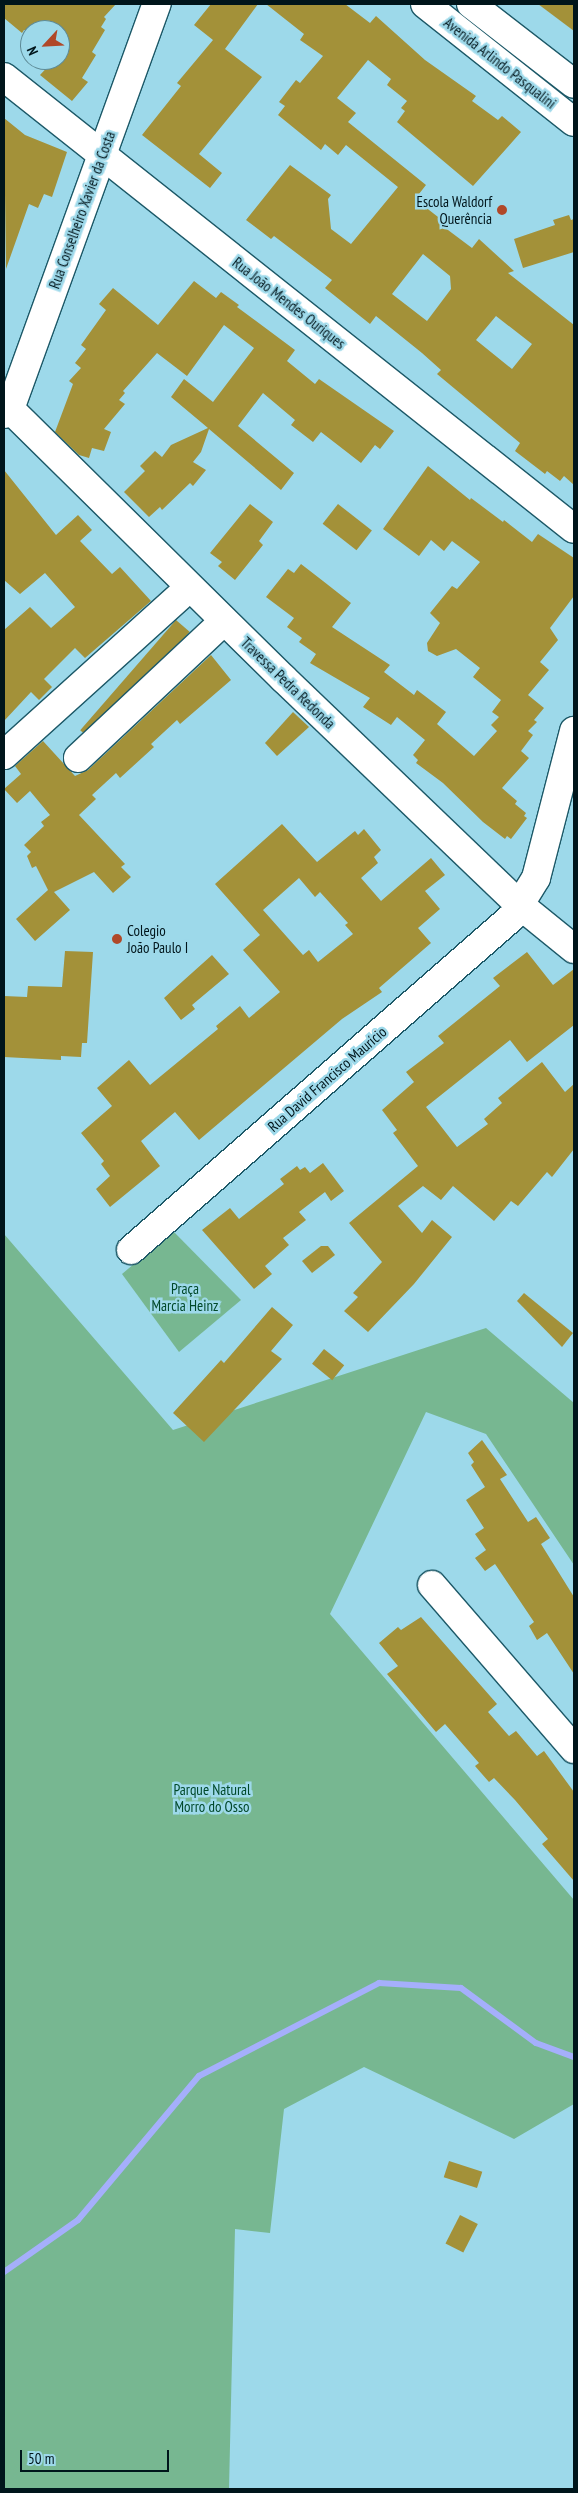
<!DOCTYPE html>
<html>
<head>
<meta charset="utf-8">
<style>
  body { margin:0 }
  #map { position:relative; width:578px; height:2493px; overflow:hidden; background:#9dd9ea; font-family:"PT Sans Narrow",sans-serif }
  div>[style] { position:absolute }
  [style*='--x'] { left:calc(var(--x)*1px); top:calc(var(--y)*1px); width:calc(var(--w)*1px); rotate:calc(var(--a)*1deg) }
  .green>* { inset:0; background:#77b791 }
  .stream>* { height:6px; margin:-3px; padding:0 3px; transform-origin:3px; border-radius:3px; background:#a5affb }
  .building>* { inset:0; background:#a39139; transform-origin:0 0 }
  .roads { filter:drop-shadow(1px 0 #1d5968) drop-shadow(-1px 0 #1d5968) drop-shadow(0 1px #1d5968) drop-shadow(0 -1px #1d5968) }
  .minor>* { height:28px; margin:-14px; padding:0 14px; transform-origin:14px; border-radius:14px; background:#fff }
  .dots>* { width:14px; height:14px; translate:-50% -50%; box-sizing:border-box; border:2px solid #9dd9ea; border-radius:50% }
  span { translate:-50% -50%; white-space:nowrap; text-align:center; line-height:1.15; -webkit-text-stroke:5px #9dd9ea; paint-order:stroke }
  .street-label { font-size:15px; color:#00151b }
  .poi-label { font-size:15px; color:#00151b }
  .right { translate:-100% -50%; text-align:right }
  .left { translate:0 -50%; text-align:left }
  .park-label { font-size:15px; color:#004829 }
  .frame { position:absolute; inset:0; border:5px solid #00151b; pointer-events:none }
  .north { position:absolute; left:20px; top:20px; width:50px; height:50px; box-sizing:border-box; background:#9dd9ea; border:1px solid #5e8b97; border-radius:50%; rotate:245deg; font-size:14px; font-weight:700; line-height:20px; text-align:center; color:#00151b }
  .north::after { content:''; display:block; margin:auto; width:18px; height:22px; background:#b04828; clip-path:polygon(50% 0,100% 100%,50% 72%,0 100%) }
  .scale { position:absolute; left:20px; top:2450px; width:149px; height:22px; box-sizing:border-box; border:2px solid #00151b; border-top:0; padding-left:6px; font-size:15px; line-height:18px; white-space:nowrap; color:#00151b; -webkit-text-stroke:4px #9dd9ea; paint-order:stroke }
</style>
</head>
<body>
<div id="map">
  <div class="green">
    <div style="clip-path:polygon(173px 1231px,241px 1300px,179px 1352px,122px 1274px)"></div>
    <div style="clip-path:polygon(4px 1234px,173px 1430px,486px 1328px,574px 1403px,574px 1565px,486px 1434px,426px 1412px,330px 1614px,574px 1900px,574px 2104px,514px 2139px,364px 2067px,284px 2109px,270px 2233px,235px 2229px,229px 2489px,4px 2489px)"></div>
  </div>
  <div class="stream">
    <div style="--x:4;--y:2272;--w:90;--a:-35.1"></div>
    <div style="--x:78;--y:2220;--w:188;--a:-50"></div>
    <div style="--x:199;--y:2076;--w:203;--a:-27.3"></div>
    <div style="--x:379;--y:1983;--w:82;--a:3.5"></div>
    <div style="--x:461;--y:1988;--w:93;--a:36.3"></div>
    <div style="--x:536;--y:2043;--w:40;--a:20.2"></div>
  </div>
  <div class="building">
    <div style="clip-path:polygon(4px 4px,116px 4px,104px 17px,106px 19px,101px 27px,105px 30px,92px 52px,96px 55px,82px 78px,88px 82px,72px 101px,40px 75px,54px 60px,60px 60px,60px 30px,24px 30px,22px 33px,4px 18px)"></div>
    <div style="clip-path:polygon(211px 4px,258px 4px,225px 49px,262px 77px,199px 154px,222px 173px,210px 188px,142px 135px,181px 86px,177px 83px,213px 40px,194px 25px)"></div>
    <div style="clip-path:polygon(evenodd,266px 4px,345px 4px,370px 23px,376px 16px,425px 60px,476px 96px,472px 101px,498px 120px,502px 116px,521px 132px,473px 186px,397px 122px,405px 111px,401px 108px,407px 101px,387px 85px,391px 79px,368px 60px,337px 98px,356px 113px,348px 122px,426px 185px,415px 199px,447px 224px,444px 227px,472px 248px,479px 239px,514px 271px,508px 273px,574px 325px,574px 485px,564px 476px,560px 481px,547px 471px,545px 474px,515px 451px,520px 443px,437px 374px,441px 370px,422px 353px,376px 316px,370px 324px,325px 288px,332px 280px,274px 236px,271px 239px,246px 220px,290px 165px,331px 195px,328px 199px,331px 229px,351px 244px,398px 187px,346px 145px,338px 155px,325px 144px,321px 150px,278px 115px,285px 106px,279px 102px,296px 80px,300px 83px,323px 56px,300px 40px,304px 34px,266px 4px,423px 254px,450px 276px,451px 289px,427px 321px,392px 294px,423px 254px,266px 4px,496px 316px,532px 344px,512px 369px,476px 340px,496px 316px)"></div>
    <div style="clip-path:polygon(538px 4px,574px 4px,574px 31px)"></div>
    <div style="clip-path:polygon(4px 118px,25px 135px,67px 152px,52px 197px,44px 194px,38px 208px,29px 204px,6px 269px)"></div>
    <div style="clip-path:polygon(569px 215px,571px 220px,574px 219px,574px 252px,523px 268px,514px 239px,555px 225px,553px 220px)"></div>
    <div style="clip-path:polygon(194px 281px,216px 298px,221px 292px,239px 305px,237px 307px,295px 350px,287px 361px,315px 384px,319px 379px,394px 431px,380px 449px,375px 445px,361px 463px,321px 432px,313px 442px,291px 425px,295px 420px,263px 393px,238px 426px,294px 473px,281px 490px,209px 429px,201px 452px,193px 462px,206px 470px,193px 486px,190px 483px,162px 510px,160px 507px,149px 517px,124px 492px,145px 471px,140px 466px,155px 451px,162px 457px,171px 445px,208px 428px,171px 397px,184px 379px,213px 402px,254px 348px,224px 325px,187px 376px,157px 353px,123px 391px,125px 393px,119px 400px,125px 404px,104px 429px,111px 432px,104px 451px,92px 448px,89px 458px,79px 455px,55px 432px,73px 384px,69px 381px,81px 368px,75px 363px,86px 349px,81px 345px,106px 310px,99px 304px,113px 288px,158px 325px)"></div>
    <div style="clip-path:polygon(428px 466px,470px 500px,471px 498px,503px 522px,504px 520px,532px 542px,538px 534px,574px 558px,574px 596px,550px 628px,558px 640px,540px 662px,549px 670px,528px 695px,544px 708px,534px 720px,537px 722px,528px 731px,533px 735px,521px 751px,529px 758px,502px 788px,517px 801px,515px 804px,526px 813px,524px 816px,527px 818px,511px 839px,507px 836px,505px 839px,483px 822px,443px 783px,416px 763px,418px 760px,413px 755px,425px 740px,397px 717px,391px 725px,363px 707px,370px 698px,310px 663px,316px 654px,299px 642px,302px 638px,287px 627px,294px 618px,266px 597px,288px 569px,294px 573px,301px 564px,323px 581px,351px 603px,332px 627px,390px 665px,384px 672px,414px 695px,417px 690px,446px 712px,437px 724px,474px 756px,497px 731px,491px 725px,499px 717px,492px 712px,501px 700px,473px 677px,480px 668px,456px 649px,437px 656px,428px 651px,427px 643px,440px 623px,430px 613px,452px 586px,457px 589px,480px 562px,452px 541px,444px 551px,431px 540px,419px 556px,383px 529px)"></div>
    <div style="clip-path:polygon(4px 470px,56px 535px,78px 515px,92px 530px,80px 541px,112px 574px,120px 567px,151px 601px,85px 658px,75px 648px,44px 679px,52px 687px,39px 700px,31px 692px,4px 721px,4px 630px,30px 607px,51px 628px,75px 607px,45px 573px,20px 594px,4px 580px)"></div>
    <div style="clip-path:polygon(250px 504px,273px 522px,259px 541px,263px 545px,235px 580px,218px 566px,222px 562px,210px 553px)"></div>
    <div style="left:338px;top:504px;width:43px;height:25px;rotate:38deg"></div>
    <div style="left:176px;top:620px;width:18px;height:146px;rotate:41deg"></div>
    <div style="clip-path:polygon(211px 655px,231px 680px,180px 724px,177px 720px,151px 744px,154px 747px,120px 778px,116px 773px,92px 795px,96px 799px,79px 815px,125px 864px,121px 867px,131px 877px,113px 893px,94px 872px,54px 892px,70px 910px,35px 941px,16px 919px,48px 890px,36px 866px,32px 868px,27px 856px,31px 852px,24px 845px,44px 826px,41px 822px,50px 815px,30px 791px,17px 803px,4px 789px,21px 774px,15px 766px,43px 741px,75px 776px,88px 770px)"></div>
    <div style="clip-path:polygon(293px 712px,309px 727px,277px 756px,265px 743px)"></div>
    <div style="clip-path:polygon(evenodd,282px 824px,317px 862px,355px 831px,358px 835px,364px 829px,381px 850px,374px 857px,378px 863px,361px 878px,381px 901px,431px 858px,445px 875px,425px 891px,440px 909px,418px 928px,431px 943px,379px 988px,382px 992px,342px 1019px,199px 1140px,175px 1112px,141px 1141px,160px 1166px,110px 1207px,96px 1189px,110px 1176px,101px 1164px,104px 1161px,81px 1133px,112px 1106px,97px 1088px,129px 1060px,150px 1085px,218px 1029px,216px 1026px,240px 1006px,249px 1018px,280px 992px,243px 950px,260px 935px,215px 884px,282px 824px,299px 878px,315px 897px,320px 892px,348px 923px,345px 925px,353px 934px,318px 962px,309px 950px,303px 955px,263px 910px,299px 878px)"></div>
    <div style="clip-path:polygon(65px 951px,93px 952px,87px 1043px,82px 1043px,81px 1057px,61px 1056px,61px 1060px,4px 1057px,4px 996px,27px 997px,28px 986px,62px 987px)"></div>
    <div style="clip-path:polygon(527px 952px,553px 985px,574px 969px,574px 1025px,527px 1062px,510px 1040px,426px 1107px,457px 1147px,488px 1124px,484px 1119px,502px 1103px,498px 1098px,542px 1062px,565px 1092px,574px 1084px,574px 1149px,552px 1177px,547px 1172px,518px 1206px,511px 1201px,494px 1221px,453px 1186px,441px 1200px,423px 1186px,398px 1206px,422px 1233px,432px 1220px,452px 1237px,414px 1284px,368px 1332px,344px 1311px,358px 1297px,353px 1293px,382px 1262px,349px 1223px,418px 1166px,393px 1133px,397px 1130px,382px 1110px,414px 1082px,406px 1072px,444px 1043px,438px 1036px,500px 986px,493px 978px)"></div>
    <div style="clip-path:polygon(212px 955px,229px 974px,192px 1005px,195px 1009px,181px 1020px,164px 998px)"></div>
    <div style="clip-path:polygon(323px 1163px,344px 1191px,331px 1201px,325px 1192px,299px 1212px,306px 1220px,283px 1238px,289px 1245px,265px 1266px,272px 1274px,254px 1289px,202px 1230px,230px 1208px,239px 1219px,284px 1184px,280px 1179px,297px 1166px,300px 1170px,305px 1167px,310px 1173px)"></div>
    <div style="clip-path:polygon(321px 1246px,328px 1246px,335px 1255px,312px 1273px,302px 1261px)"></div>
    <div style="clip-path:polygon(524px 1293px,573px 1333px,562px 1347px,517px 1301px)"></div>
    <div style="clip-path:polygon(272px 1307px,293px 1325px,271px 1351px,282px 1359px,204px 1442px,173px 1413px,221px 1360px,224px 1363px)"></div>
    <div style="left:324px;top:1349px;width:26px;height:19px;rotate:39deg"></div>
    <div style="clip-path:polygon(482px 1440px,507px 1475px,500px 1479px,528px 1522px,536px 1517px,550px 1538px,541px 1544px,574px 1597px,574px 1674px,547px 1633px,537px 1640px,529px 1626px,534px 1622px,495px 1564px,485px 1571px,475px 1558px,486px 1550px,475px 1534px,484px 1528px,466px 1500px,485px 1487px,471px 1465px,474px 1462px,468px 1453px)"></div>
    <div style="clip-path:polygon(421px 1617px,497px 1704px,488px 1712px,509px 1736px,516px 1731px,537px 1756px,544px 1751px,574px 1792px,574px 1881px,542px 1844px,548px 1839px,515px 1800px,494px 1778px,489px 1782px,475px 1766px,479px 1763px,445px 1724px,436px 1732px,387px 1674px,398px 1666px,379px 1643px,398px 1627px,401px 1630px)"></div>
    <div style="left:449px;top:2161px;width:35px;height:17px;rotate:18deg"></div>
    <div style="left:460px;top:2215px;width:20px;height:32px;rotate:27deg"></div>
  </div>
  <div class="roads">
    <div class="minor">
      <div style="--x:425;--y:4;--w:190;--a:38.4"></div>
      <div style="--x:471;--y:4;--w:130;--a:37.8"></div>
      <div style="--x:4;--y:77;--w:727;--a:38.41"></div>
      <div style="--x:10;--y:409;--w:385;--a:44.6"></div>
      <div style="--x:284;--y:679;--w:328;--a:43.8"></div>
      <div style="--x:521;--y:906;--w:68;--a:39.1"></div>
      <div style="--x:4;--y:414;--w:8;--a:-40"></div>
      <div style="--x:10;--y:409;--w:431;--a:-70.1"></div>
      <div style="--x:4;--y:755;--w:249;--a:-42.1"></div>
      <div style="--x:78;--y:758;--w:200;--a:-43.2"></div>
      <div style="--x:131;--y:1250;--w:506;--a:-41.15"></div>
      <div style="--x:512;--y:917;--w:46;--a:-58.4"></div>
      <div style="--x:536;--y:878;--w:152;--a:-75.5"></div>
      <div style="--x:432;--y:1585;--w:217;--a:49.1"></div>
    </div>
  </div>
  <div class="dots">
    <div style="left:502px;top:210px;background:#b04828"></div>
    <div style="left:117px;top:939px;background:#b04828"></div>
  </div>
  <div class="street-label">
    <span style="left:500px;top:63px;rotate:38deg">Avenida Arlindo Pasqualini</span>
    <span style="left:82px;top:210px;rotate:-70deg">Rua Conselheiro Xavier da Costa</span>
    <span style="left:289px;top:303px;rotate:38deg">Rua João Mendes Ouriques</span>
    <span style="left:288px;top:683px;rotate:44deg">Travessa Pedra Redonda</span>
    <span style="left:327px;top:1079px;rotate:-41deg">Rua David Francisco Maurício</span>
  </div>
  <div class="poi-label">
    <span class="right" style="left:492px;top:210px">Escola Waldorf<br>Querência</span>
    <span class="left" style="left:127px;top:939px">Colegio<br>João Paulo I</span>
  </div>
  <div class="park-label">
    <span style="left:185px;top:1297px">Praça<br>Marcia Heinz</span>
    <span style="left:212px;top:1798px">Parque Natural<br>Morro do Osso</span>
  </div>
  <div class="frame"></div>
  <div class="north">N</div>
  <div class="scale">50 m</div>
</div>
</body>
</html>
